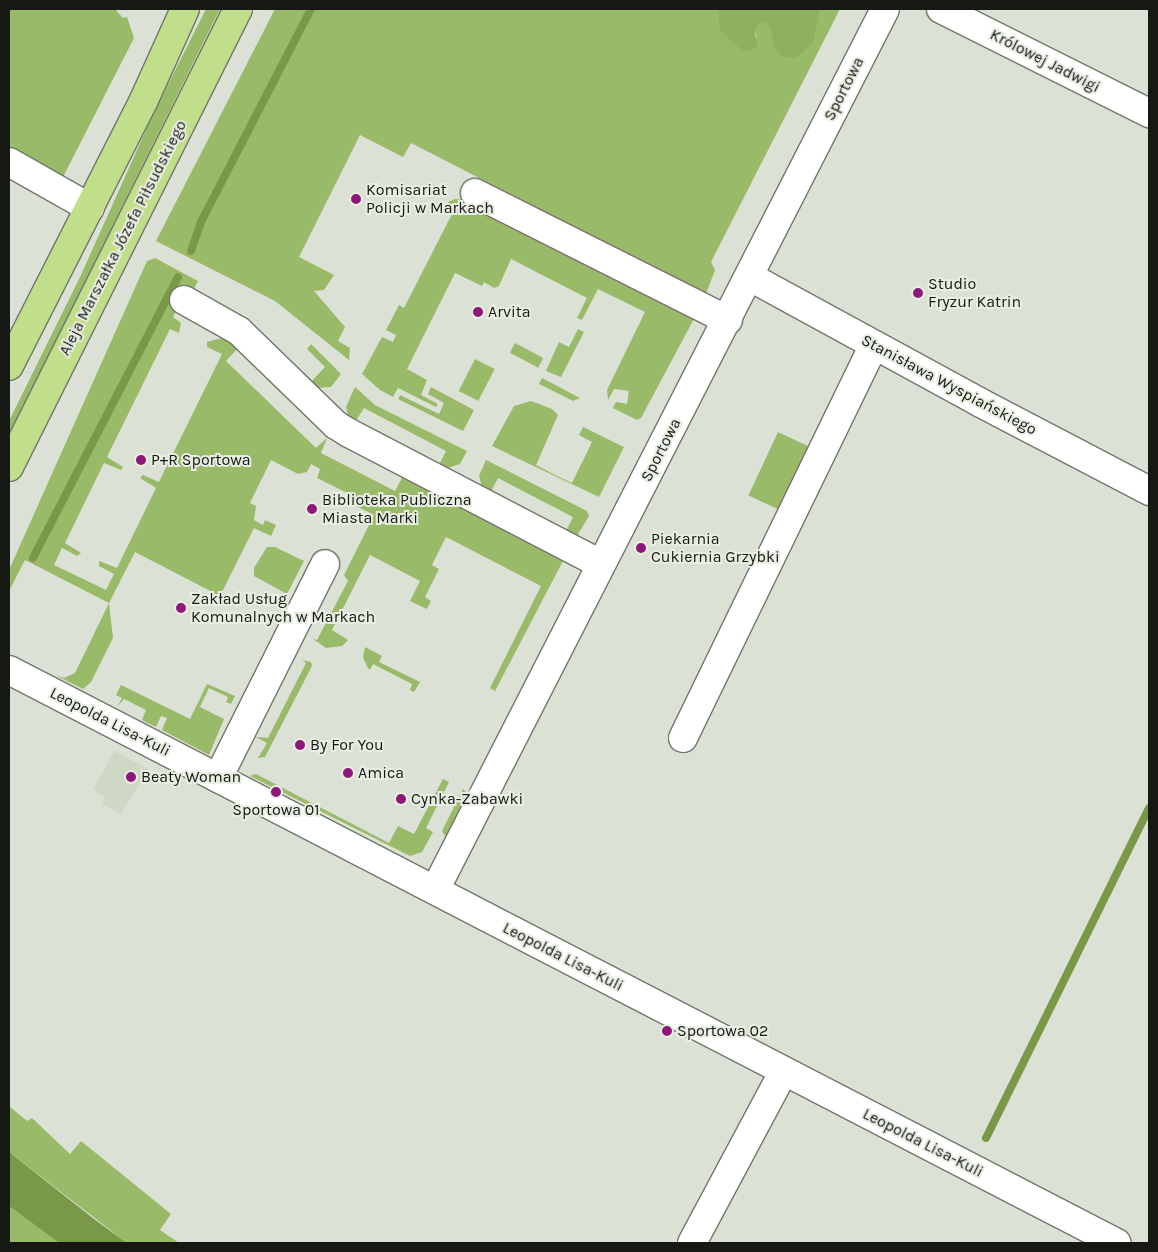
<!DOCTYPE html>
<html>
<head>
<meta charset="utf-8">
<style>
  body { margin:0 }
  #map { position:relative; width:1158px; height:1252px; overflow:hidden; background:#dce1d6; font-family:Karla,sans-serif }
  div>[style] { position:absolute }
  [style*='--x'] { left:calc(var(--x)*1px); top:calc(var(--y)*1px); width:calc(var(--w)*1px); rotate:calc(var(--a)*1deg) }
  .built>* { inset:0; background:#cfd7c5 }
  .green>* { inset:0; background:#99ba69; transform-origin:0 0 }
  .forest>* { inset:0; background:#8fb05e }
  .water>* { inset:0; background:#7a9948 }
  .stream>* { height:8px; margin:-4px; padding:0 4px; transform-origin:4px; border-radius:4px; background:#7a9948 }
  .roads { filter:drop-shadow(1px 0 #71766b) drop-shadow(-1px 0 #71766b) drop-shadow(0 1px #71766b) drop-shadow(0 -1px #71766b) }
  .minor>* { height:28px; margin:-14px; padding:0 14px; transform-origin:14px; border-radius:14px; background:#fff }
  .major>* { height:28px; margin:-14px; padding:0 14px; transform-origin:14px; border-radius:14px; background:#c1de8b }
  .dots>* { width:14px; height:14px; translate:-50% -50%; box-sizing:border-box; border:2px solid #e9eee3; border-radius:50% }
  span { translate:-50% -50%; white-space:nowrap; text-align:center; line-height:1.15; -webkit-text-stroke:4px #e9eee3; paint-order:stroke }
  .street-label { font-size:16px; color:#161814 }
  .poi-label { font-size:16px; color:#161814 }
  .left { translate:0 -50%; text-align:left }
  .frame { position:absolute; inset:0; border:10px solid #161814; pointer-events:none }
</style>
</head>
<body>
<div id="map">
  <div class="built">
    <div style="clip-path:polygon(114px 751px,148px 769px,121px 814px,102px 804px,105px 797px,93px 790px)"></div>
  </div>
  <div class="green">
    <div style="clip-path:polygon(9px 9px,115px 9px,123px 18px,127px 17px,134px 38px,62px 179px,9px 148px)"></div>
    <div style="clip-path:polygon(206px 9px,220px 9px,9px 435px,9px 421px,81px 275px,154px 112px)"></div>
    <div style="clip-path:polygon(evenodd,275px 9px,840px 9px,711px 262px,715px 270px,706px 294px,411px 143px,403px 157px,360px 135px,299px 257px,334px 275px,324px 290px,314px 291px,345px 327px,338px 341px,350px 348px,349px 360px,275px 301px,156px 241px,275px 9px,755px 31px,757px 37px,740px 49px,730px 36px,755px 31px)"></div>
    <div style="clip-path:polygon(455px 199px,466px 200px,695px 317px,641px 418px,637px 420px,613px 408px,616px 402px,627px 404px,629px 391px,614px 389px,608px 400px,607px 390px,645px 312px,598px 289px,582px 320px,577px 318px,587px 298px,511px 259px,499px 286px,494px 288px,484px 282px,482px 286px,455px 273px,407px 369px,427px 380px,421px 395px,438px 404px,436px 407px,398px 388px,393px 397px,380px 390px,362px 374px,382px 337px,393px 342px,396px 335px,386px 330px,399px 305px,404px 308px,452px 214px,448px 202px)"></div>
    <div style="clip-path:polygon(155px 258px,198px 281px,193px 291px,187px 289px,173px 317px,181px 323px,179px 333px,170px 329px,107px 457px,123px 467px,121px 470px,104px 463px,65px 543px,81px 553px,77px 556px,62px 548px,54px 565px,106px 590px,114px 574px,99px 566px,99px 561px,117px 568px,156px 488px,140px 478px,143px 475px,159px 482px,222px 354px,207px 347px,207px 342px,225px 337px,238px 348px,226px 361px,316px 448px,327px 438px,321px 453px,395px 491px,403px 476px,564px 559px,495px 691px,490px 688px,541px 586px,446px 537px,432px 565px,439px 569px,425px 597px,431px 601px,427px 609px,410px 601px,420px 581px,370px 555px,332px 630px,348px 640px,342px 646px,326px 648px,313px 639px,317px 640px,348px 581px,344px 575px,374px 515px,348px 502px,347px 493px,317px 478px,320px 469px,311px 464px,307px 472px,298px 474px,271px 460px,250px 503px,256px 506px,254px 520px,263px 525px,265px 520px,276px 525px,271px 536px,254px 528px,220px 596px,135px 552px,109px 603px,113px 638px,91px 682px,83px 689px,55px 675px,64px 678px,75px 673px,109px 603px,25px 560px,9px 591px,9px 570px,147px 261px)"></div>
    <div style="clip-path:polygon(578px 329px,584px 332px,561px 377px,546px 371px,559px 342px,569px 347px)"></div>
    <div style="left:515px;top:343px;width:32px;height:11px;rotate:28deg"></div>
    <div style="clip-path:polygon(311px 344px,341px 374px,331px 387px,316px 388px,310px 383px,325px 367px,307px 349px)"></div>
    <div style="left:475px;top:359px;width:22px;height:36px;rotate:27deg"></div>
    <div style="clip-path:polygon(542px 378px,580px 398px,573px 401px,539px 384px)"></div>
    <div style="clip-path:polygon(355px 387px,375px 405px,467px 451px,460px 464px,442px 470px,439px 465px,446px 451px,364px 408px,355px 422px,349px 419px,346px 407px)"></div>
    <div style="clip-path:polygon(431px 387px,474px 410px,463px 431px,398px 399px,400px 395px,439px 414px,444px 403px,428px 394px)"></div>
    <div style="clip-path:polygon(531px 401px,552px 409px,558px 415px,536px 465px,555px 475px,572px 483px,592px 442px,579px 435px,583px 427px,624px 447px,599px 497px,492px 446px,514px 406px)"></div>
    <div style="left:778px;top:432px;width:40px;height:70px;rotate:25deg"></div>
    <div style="clip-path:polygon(486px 460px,587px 511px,589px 516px,575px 539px,565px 533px,573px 517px,498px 478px,491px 492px,483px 490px,479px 476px)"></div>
    <div style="clip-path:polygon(267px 547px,275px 547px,304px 561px,287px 594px,254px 576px,254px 568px)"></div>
    <div style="clip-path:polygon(365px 647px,382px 656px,379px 662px,420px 682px,414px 692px,410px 690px,412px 684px,373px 664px,370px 670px,368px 668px,363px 658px)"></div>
    <div style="clip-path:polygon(302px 660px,311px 662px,312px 666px,265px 757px,258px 758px,267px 743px,256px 737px,268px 738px,306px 663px)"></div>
    <div style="clip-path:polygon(207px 684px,235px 696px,231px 704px,226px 702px,228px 697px,209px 688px,200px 707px,224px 719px,209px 755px,162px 730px,167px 718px,161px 716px,156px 727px,142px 720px,146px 710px,124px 699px,117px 707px,122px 698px,116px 695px,121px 685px,190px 719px)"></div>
    <div style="clip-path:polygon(256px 774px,389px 843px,398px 826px,414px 834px,443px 779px,449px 782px,426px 828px,433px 832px,422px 852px,410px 856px,250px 776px)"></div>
    <div style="clip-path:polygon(463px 789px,470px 797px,448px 841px,442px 831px)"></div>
    <div style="clip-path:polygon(9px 1106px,27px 1121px,32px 1118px,70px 1154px,81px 1141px,171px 1214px,160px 1230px,179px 1243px,127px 1243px,9px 1152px)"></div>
    <div style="clip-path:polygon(9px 1206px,59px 1243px,9px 1243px)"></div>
  </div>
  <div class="forest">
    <div style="clip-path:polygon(718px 9px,820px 9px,813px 43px,796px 58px,782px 57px,774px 47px,770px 27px,765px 23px,758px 23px,755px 31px,757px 46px,751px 51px,740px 49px,720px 30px)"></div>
  </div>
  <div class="water">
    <div style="clip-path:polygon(9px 1152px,94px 1219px,127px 1243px,59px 1243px,9px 1206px)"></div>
  </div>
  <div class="stream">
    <div style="--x:191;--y:251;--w:31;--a:-71"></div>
    <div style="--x:201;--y:222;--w:240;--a:-62.7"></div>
    <div style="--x:33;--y:558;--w:316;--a:-62.7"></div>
    <div style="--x:986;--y:1138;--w:368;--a:-63.7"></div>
  </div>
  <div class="roads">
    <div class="minor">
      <div style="--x:941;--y:9;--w:233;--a:26.6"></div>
      <div style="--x:9;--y:162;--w:93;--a:29.6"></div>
      <div style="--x:475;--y:193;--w:283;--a:26.7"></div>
      <div style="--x:750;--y:277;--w:261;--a:28.6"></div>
      <div style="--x:979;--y:402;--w:192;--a:27.6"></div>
      <div style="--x:184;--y:300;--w:63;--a:29.4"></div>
      <div style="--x:239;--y:331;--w:135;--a:44.1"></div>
      <div style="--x:336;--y:425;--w:15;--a:32"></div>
      <div style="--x:349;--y:433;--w:284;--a:27.5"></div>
      <div style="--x:9;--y:670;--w:1247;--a:27.35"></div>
      <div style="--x:683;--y:738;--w:437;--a:-64.1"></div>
      <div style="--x:218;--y:778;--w:239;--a:-63.4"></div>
      <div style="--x:435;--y:890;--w:989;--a:-62.94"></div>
      <div style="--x:692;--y:1243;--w:195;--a:-61.9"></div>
    </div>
    <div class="major">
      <div style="--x:9;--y:366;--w:296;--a:-63.1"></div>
      <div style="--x:143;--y:102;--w:102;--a:-65.7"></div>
      <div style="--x:9;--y:467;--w:512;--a:-63.43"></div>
    </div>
  </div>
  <div class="dots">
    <div style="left:356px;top:199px;background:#8e1879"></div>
    <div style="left:918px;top:293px;background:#8e1879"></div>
    <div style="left:478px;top:312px;background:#8e1879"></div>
    <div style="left:141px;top:460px;background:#8e1879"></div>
    <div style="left:312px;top:509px;background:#8e1879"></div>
    <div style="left:641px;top:548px;background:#8e1879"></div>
    <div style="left:181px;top:608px;background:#8e1879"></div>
    <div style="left:300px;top:745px;background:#8e1879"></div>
    <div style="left:348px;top:773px;background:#8e1879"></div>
    <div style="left:131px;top:777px;background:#8e1879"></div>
    <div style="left:276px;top:792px;background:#8e1879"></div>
    <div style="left:401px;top:799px;background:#8e1879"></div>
    <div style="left:667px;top:1031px;background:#8e1879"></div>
  </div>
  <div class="street-label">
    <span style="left:1045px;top:61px;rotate:27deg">Królowej Jadwigi</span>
    <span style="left:844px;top:89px;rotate:-63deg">Sportowa</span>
    <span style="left:123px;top:238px;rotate:-63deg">Aleja Marszałka Józefa Piłsudskiego</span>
    <span style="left:949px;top:385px;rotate:28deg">Stanisława Wyspiańskiego</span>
    <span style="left:661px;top:450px;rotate:-63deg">Sportowa</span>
    <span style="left:110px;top:722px;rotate:27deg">Leopolda Lisa-Kuli</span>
    <span style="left:563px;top:957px;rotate:27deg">Leopolda Lisa-Kuli</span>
    <span style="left:923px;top:1143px;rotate:27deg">Leopolda Lisa-Kuli</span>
  </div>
  <div class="poi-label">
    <span class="left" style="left:366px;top:199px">Komisariat<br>Policji w Markach</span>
    <span class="left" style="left:928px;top:293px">Studio<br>Fryzur Katrin</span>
    <span class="left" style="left:488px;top:312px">Arvita</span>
    <span class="left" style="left:151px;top:460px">P+R Sportowa</span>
    <span class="left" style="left:322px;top:509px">Biblioteka Publiczna<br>Miasta Marki</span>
    <span class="left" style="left:651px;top:548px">Piekarnia<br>Cukiernia Grzybki</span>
    <span class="left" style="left:191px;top:608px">Zakład Usług<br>Komunalnych w Markach</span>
    <span class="left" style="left:310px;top:745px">By For You</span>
    <span class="left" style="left:358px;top:773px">Amica</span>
    <span class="left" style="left:141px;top:777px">Beaty Woman</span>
    <span class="left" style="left:411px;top:799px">Cynka-Zabawki</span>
    <span style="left:276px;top:810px">Sportowa 01</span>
    <span class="left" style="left:677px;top:1031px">Sportowa 02</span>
  </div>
  <div class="frame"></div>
</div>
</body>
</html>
